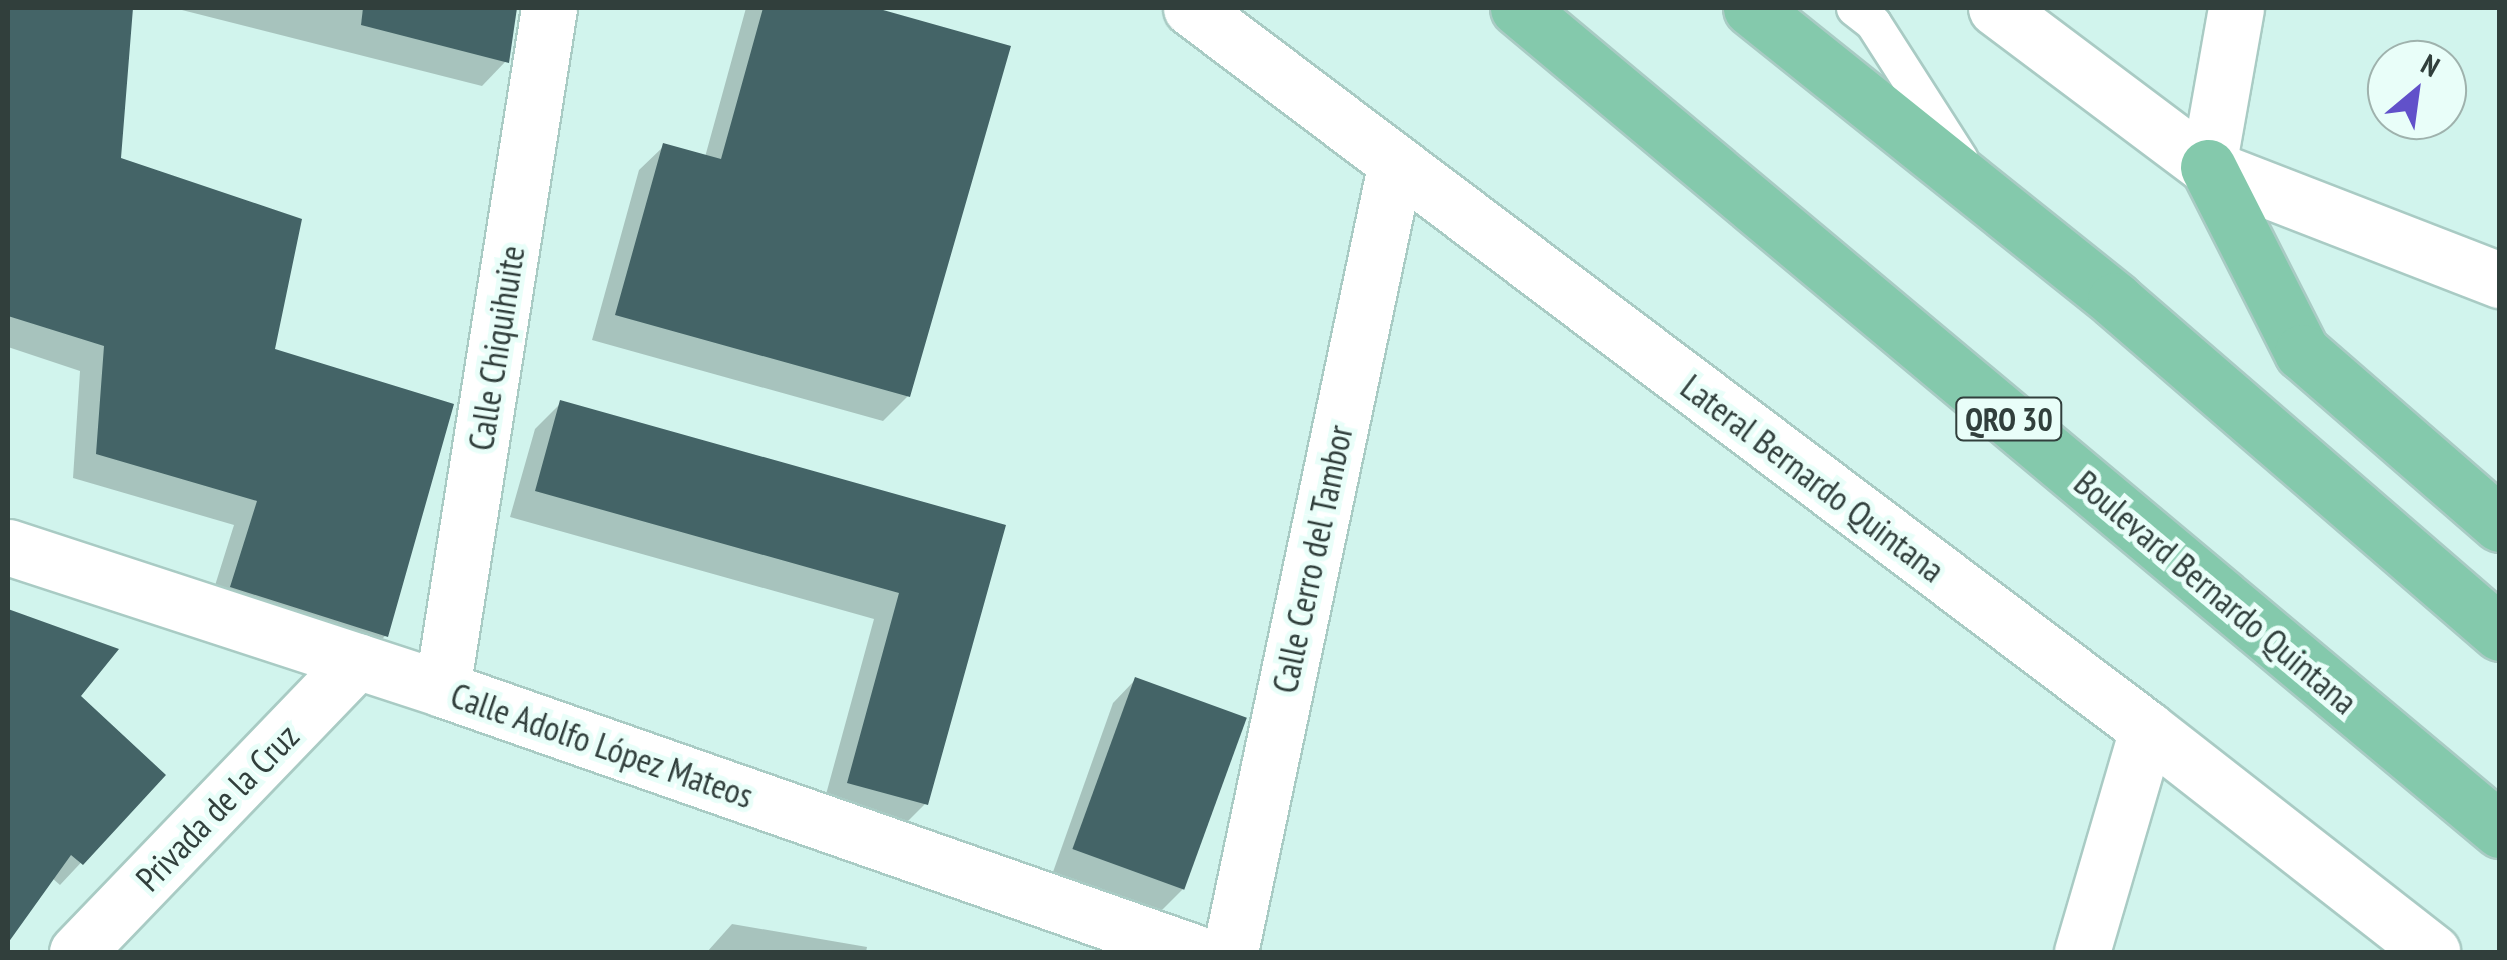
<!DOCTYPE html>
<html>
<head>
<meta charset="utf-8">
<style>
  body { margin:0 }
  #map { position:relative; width:2507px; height:960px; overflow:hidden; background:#d1f4ed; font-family:"PT Sans Narrow",sans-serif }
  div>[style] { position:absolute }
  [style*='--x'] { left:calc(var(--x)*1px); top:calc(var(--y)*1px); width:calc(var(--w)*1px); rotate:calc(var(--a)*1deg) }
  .shadow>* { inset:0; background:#0003 }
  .building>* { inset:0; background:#446467; transform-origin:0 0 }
  .roads { filter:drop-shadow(2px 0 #a9cbc4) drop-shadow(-2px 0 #a9cbc4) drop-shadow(0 2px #a9cbc4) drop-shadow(0 -2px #a9cbc4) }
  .service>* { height:35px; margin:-17.5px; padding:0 17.5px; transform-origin:17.5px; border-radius:17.5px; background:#fff }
  .minor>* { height:55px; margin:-27.5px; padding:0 27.5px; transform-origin:27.5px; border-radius:27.5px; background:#fff }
  .tertiary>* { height:55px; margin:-27.5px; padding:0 27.5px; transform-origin:27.5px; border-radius:27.5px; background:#fff }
  .primary>* { height:55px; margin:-27.5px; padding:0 27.5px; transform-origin:27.5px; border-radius:27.5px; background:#84c9ac }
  span { translate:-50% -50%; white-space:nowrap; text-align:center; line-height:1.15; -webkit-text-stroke:10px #e9fef9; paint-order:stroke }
  .shield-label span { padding:2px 8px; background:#e9fef9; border:2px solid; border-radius:8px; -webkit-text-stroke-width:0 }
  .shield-label { font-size:32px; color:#313f3c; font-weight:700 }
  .street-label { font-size:35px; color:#313f3c }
  .frame { position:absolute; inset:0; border:10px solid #313f3c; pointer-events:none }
  .north { position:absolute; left:2367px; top:40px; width:100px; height:100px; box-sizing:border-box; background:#e9fef9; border:2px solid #9fb2ad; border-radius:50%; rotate:29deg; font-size:28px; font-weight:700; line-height:40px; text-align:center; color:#313f3c }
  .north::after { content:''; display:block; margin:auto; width:35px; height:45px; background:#6151ca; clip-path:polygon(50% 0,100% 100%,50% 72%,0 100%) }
</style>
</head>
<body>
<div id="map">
  <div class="shadow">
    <div style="clip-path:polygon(8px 8px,131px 8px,119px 160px,272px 350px,386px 635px,361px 660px,207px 611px,234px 525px,73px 478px,80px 371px,8px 347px)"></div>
    <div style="clip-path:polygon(174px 8px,515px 8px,506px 61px,482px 86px)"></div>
    <div style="clip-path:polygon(746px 8px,866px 8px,1007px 48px,908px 396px,883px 421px,592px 340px,639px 170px,664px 146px,705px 157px)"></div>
    <div style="clip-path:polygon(561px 403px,1003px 526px,925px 804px,899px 830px,822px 809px,874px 619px,510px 517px,535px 429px)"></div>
    <div style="clip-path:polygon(17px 615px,77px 696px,163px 775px,60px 885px,52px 878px,8px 939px,8px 624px)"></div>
    <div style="clip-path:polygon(1135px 680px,1183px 889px,1160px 912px,1053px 872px,1113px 703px)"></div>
    <div style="clip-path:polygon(732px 924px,867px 947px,866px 952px,707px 952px)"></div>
  </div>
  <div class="building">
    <div style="clip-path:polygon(8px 8px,133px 8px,121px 158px,302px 219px,275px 349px,454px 404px,388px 637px,230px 587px,257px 501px,96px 454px,104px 346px,8px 316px)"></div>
    <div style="clip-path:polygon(363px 8px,517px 8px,509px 63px,361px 25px)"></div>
    <div style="clip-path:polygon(763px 8px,876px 8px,1011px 46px,910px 397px,615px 315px,663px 143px,721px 159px)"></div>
    <div style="clip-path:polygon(560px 400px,1006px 525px,928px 805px,847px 783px,899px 593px,535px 491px)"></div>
    <div style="clip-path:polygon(8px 609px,119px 649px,81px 696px,166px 775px,83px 865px,71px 855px,8px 943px)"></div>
    <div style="left:1135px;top:677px;width:119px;height:183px;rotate:20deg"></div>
  </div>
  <div class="roads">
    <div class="service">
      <div style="--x:1854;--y:8;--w:24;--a:38"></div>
      <div style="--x:1873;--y:23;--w:161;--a:57.4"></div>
    </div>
    <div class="minor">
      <div style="--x:1996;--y:8;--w:265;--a:36.9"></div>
      <div style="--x:2208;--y:167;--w:313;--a:21.2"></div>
      <div style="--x:2208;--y:167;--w:161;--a:-80"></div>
      <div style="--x:8;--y:547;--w:457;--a:18.1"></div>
      <div style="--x:442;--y:689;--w:797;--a:19.28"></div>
      <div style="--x:442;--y:689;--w:689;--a:-81.07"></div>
      <div style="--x:77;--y:952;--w:404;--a:-46.1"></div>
      <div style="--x:1230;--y:952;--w:803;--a:-78.14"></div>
      <div style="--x:2082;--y:952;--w:232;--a:-73.7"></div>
    </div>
    <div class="tertiary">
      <div style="--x:1191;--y:8;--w:1197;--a:37.02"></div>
      <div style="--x:2147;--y:729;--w:362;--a:38"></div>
    </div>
    <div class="primary">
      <div style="--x:1518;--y:8;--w:1281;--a:39.93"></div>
      <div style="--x:1751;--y:8;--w:467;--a:38.7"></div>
      <div style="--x:2115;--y:300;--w:509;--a:40.86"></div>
      <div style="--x:2208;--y:167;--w:208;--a:63.1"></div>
      <div style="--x:2302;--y:352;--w:262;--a:41"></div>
    </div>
  </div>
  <div class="shield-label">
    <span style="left:2009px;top:419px">QRO 30</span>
  </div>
  <div class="street-label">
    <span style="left:496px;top:348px;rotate:-81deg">Calle Chiquihuite</span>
    <span style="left:1813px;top:478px;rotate:37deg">Lateral Bernardo Quintana</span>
    <span style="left:1312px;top:559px;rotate:-78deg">Calle Cerro del Tambor</span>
    <span style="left:2216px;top:592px;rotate:40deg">Boulevard Bernardo Quintana</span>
    <span style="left:602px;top:745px;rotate:19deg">Calle Adolfo López Mateos</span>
    <span style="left:217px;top:807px;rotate:-46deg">Privada de la Cruz</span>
  </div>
  <div class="frame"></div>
  <div class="north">N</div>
</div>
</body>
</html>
